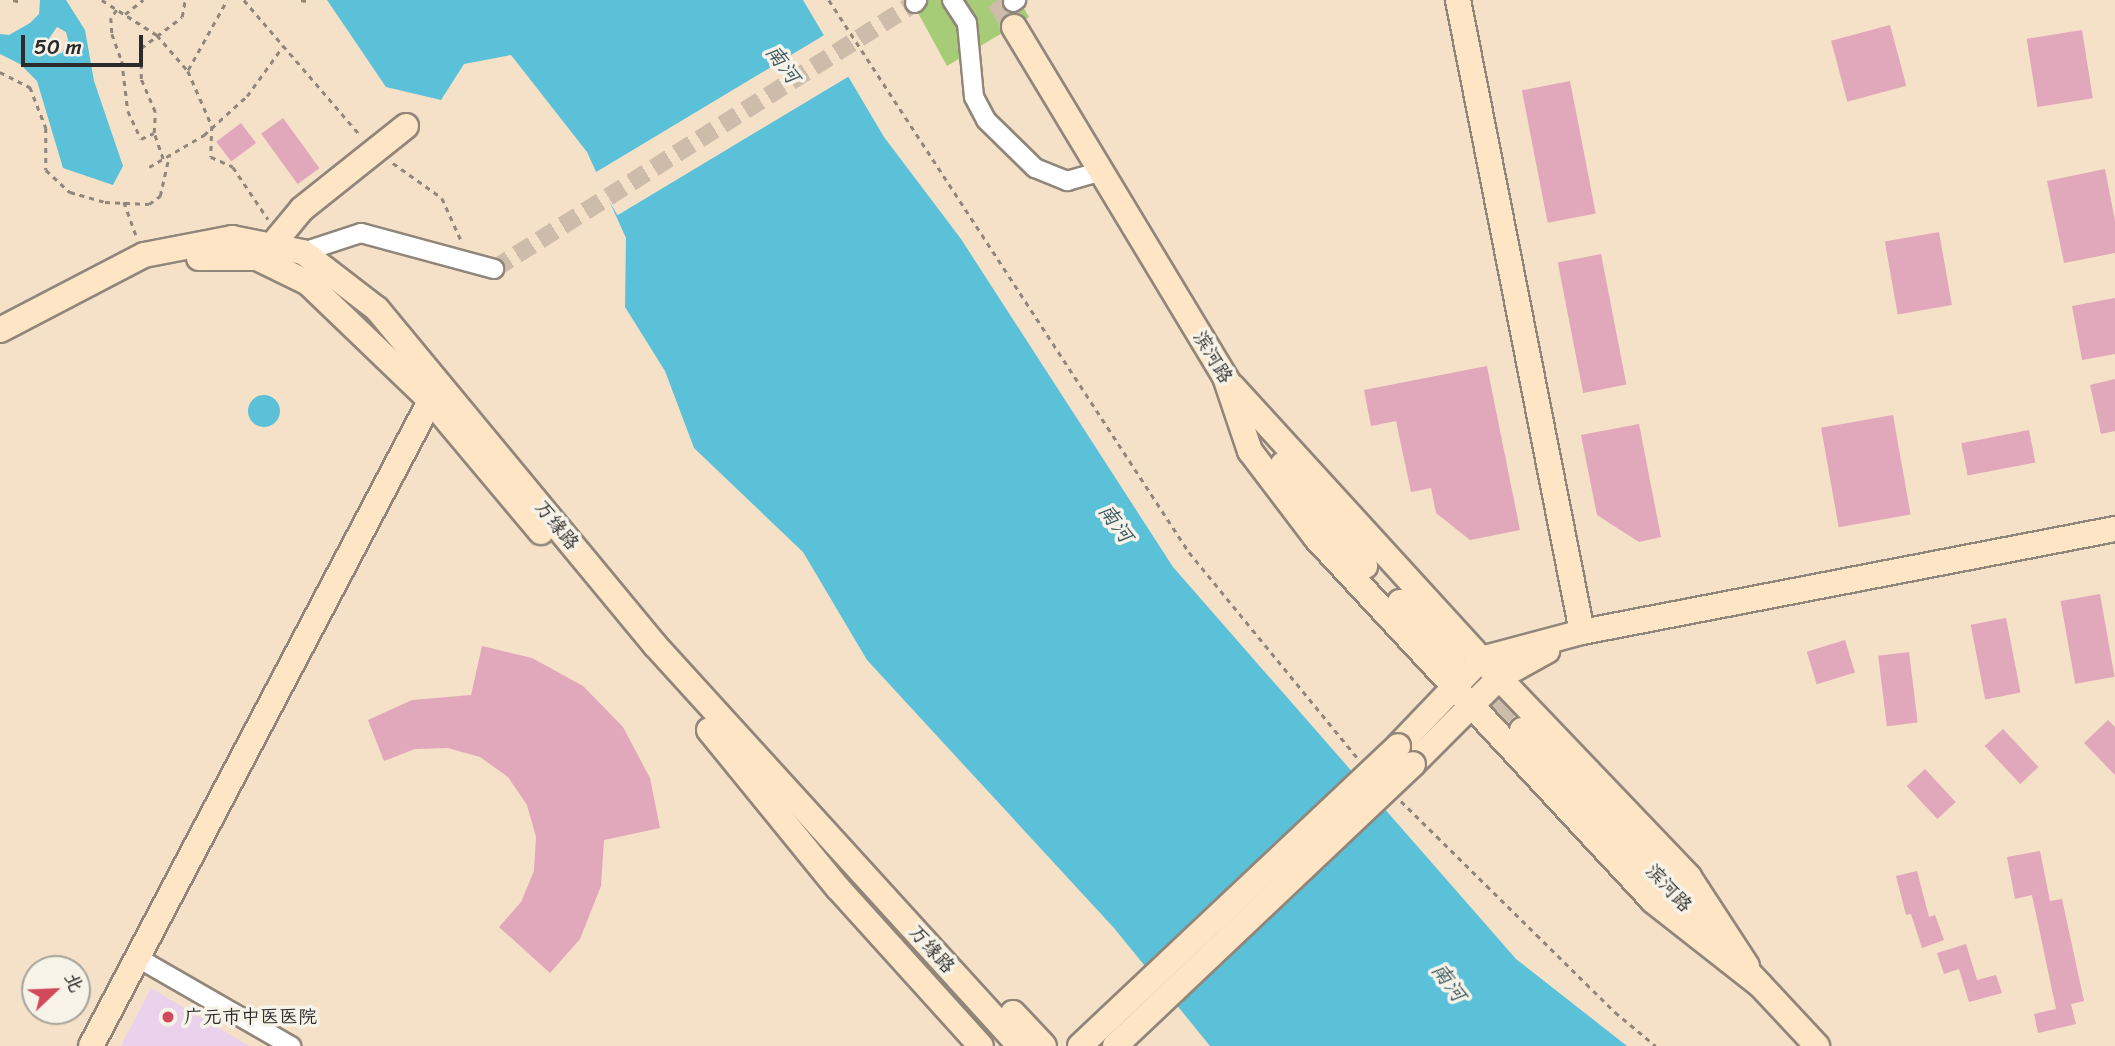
<!DOCTYPE html>
<html>
<head>
<meta charset="utf-8">
<style>
  body { margin:0 }
  #map { position:relative; width:2115px; height:1046px; overflow:hidden; background:#f5e0c8; font-family:Sriracha,"LXGW WenKai TC",sans-serif }
  div>[style] { position:absolute }
  [style*='--x'] { left:calc(var(--x)*1px); top:calc(var(--y)*1px); width:calc(var(--w)*1px); rotate:calc(var(--a)*1deg) }
  .built>* { inset:0; background:#ead1ec }
  .green>* { inset:0; background:#a6cc77 }
  .water>* { inset:0; background:#5bc1d9 }
  .round { border-radius:50% }
  .pier>* { inset:0; background:#f5e0c8; transform-origin:0 0 }
  .building>* { inset:0; background:#e1a7bb; transform-origin:0 0 }
  .street-tunnel>* { height:18px; margin-top:-9px; transform-origin:0; background:repeating-linear-gradient(90deg,#cdbca9 0 18px,transparent 0 27px) }
  .secondary-tunnel>* { height:24px; margin-top:-12px; transform-origin:0; background:repeating-linear-gradient(90deg,#cdbca9 0 24px,transparent 0 36px) }
  .path>* { height:2.5px; margin-top:-1.25px; transform-origin:0; background:repeating-linear-gradient(90deg,#90867a 0 5px,transparent 0 10px) }
  .roads { filter:drop-shadow(2px 0 #90867a) drop-shadow(-2px 0 #90867a) drop-shadow(0 2px #90867a) drop-shadow(0 -2px #90867a) }
  .street>* { height:18px; margin:-9px; padding:0 9px; transform-origin:9px; border-radius:9px; background:#fff }
  .secondary>* { height:24px; margin:-12px; padding:0 12px; transform-origin:12px; border-radius:12px; background:#fee5c5 }
  .bridges { filter:drop-shadow(2px 0 #90867a) drop-shadow(-2px 0 #90867a) drop-shadow(0 2px #90867a) drop-shadow(0 -2px #90867a) }
  .secondary-bridge>* { height:24px; margin:-12px; padding:0 12px; transform-origin:12px; border-radius:12px; background:#fee5c5 }
  .dots>* { width:19px; height:19px; translate:-50% -50%; box-sizing:border-box; border:4px solid #f7f3e8; border-radius:50% }
  span { translate:-50% -50%; white-space:nowrap; text-align:center; line-height:1.15; -webkit-text-stroke:7px #f7f3e8; paint-order:stroke }
  .street-label { font-size:19px; color:#2b2b2b }
  .poi-label { font-size:19px; color:#2b2b2b }
  .left { translate:0 -50%; text-align:left }
  .water-label { font-size:21px; color:#39585f; font-style:italic }
  .north { position:absolute; left:21px; top:955px; width:70px; height:70px; box-sizing:border-box; background:#f7f3e8; border:2px solid #a5a39c; border-radius:50%; rotate:67deg; font-size:19px; font-weight:700; line-height:28px; text-align:center; color:#2b2b2b }
  .north::after { content:''; display:block; margin:auto; width:24px; height:32px; background:#d1495b; clip-path:polygon(50% 0,100% 100%,50% 72%,0 100%) }
  .scale { position:absolute; left:21px; top:35px; width:122px; height:32px; box-sizing:border-box; border:4px solid #2b2b2b; border-top:0; padding-left:9px; font-size:21px; line-height:24px; white-space:nowrap; color:#2b2b2b; -webkit-text-stroke:5px #f7f3e8; paint-order:stroke }
</style>
</head>
<body>
<div id="map">
  <div class="built">
    <div style="clip-path:polygon(151px 988px,249px 1046px,121px 1046px)"></div>
  </div>
  <div class="green">
    <div style="clip-path:polygon(911px 0,1019px 0,1029px 17px,947px 66px)"></div>
  </div>
  <div class="water">
    <div style="clip-path:polygon(evenodd,40px 0,66px 0,85px 30px,94px 81px,123px 166px,113px 185px,63px 168px,37px 81px,20px 64px,0 54px,0 34px,9px 35px,30px 23px,39px 14px,40px 0,57px 27px,66px 32px,68px 40px,62px 53px,53px 55px,48px 40px,57px 27px)"></div>
    <div style="clip-path:polygon(327px 0,803px 0,884px 137px,961px 239px,1173px 567px,1516px 959px,1627px 1046px,1210px 1046px,1114px 928px,867px 660px,803px 552px,694px 448px,665px 371px,625px 307px,626px 238px,587px 152px,511px 55px,464px 64px,441px 100px,386px 87px)"></div>
    <div class="round" style="left:248px;top:395px;width:32px;height:32px"></div>
  </div>
  <div class="pier">
    <div style="left:826px;top:34px;width:48px;height:272px;rotate:59deg"></div>
  </div>
  <div class="building">
    <div style="left:1890px;top:25px;width:63px;height:61px;rotate:75deg"></div>
    <div style="left:2082px;top:30px;width:69px;height:56px;rotate:81deg"></div>
    <div style="left:1570px;top:81px;width:135px;height:49px;rotate:79deg"></div>
    <div style="left:283px;top:118px;width:62px;height:27px;rotate:54deg"></div>
    <div style="left:241px;top:123px;width:25px;height:31px;rotate:53deg"></div>
    <div style="clip-path:polygon(2105px 169px,2115px 221px,2115px 253px,2064px 263px,2047px 181px)"></div>
    <div style="left:1939px;top:232px;width:74px;height:55px;rotate:80deg"></div>
    <div style="left:1601px;top:254px;width:133px;height:44px;rotate:79deg"></div>
    <div style="clip-path:polygon(2115px 298px,2115px 354px,2082px 360px,2072px 306px)"></div>
    <div style="clip-path:polygon(1487px 366px,1520px 530px,1470px 540px,1436px 513px,1431px 488px,1411px 492px,1396px 421px,1371px 426px,1364px 390px)"></div>
    <div style="clip-path:polygon(2115px 379px,2115px 431px,2101px 434px,2090px 385px)"></div>
    <div style="left:1893px;top:415px;width:101px;height:73px;rotate:80deg"></div>
    <div style="clip-path:polygon(1639px 424px,1661px 537px,1639px 542px,1597px 515px,1581px 435px)"></div>
    <div style="left:2029px;top:430px;width:33px;height:69px;rotate:79deg"></div>
    <div style="left:2100px;top:594px;width:84px;height:40px;rotate:80deg"></div>
    <div style="left:2006px;top:618px;width:76px;height:36px;rotate:79deg"></div>
    <div style="left:1845px;top:640px;width:34px;height:40px;rotate:73deg"></div>
    <div style="clip-path:polygon(482px 646px,532px 658px,583px 686px,623px 727px,650px 778px,660px 828px,604px 840px,601px 886px,580px 939px,550px 973px,499px 927px,521px 902px,534px 871px,536px 837px,527px 805px,508px 777px,480px 757px,448px 748px,415px 749px,384px 761px,368px 720px,412px 700px,471px 695px)"></div>
    <div style="left:1909px;top:652px;width:71px;height:31px;rotate:83deg"></div>
    <div style="clip-path:polygon(2108px 720px,2115px 727px,2115px 775px,2084px 743px)"></div>
    <div style="left:2003px;top:729px;width:52px;height:25px;rotate:47deg"></div>
    <div style="left:1925px;top:769px;width:45px;height:25px;rotate:47deg"></div>
    <div style="clip-path:polygon(2040px 851px,2050px 901px,2062px 899px,2084px 1001px,2071px 1004px,2076px 1024px,2038px 1033px,2034px 1014px,2056px 1009px,2032px 895px,2015px 899px,2007px 857px)"></div>
    <div style="clip-path:polygon(1917px 871px,1929px 917px,1935px 915px,1944px 940px,1922px 948px,1911px 914px,1906px 915px,1896px 876px)"></div>
    <div style="clip-path:polygon(1966px 944px,1977px 980px,1996px 975px,2002px 993px,1969px 1002px,1959px 969px,1944px 974px,1937px 953px)"></div>
  </div>
  <div class="street-tunnel">
    <div style="--x:494;--y:269;--w:498;--a:-32.3"></div>
  </div>
  <div class="secondary-tunnel">
    <div style="--x:998;--y:0;--w:31;--a:59"></div>
    <div style="--x:1470;--y:676;--w:75;--a:46.1"></div>
  </div>
  <div class="path">
    <div style="--x:13;--y:0;--w:9;--a:13"></div>
    <div style="--x:102;--y:0;--w:65;--a:32.5"></div>
    <div style="--x:157;--y:35;--w:48;--a:49.3"></div>
    <div style="--x:188;--y:71;--w:60;--a:66.4"></div>
    <div style="--x:212;--y:126;--w:31;--a:92"></div>
    <div style="--x:211;--y:157;--w:24;--a:24"></div>
    <div style="--x:233;--y:167;--w:63;--a:56.1"></div>
    <div style="--x:244;--y:0;--w:179;--a:49.3"></div>
    <div style="--x:301;--y:0;--w:5;--a:11"></div>
    <div style="--x:829;--y:0;--w:659;--a:56.89"></div>
    <div style="--x:1189;--y:552;--w:265;--a:50.7"></div>
    <div style="--x:117;--y:10;--w:10;--a:127"></div>
    <div style="--x:111;--y:18;--w:16;--a:86"></div>
    <div style="--x:112;--y:34;--w:29;--a:70"></div>
    <div style="--x:122;--y:61;--w:50;--a:83.2"></div>
    <div style="--x:128;--y:111;--w:31;--a:65"></div>
    <div style="--x:141;--y:139;--w:14;--a:-25"></div>
    <div style="--x:125;--y:14;--w:23;--a:-38"></div>
    <div style="--x:188;--y:70;--w:80;--a:-60.9"></div>
    <div style="--x:0;--y:72;--w:34;--a:27"></div>
    <div style="--x:30;--y:87;--w:44;--a:68.7"></div>
    <div style="--x:46;--y:128;--w:42;--a:90"></div>
    <div style="--x:46;--y:170;--w:33;--a:43"></div>
    <div style="--x:70;--y:192;--w:36;--a:16"></div>
    <div style="--x:105;--y:202;--w:44;--a:2.6"></div>
    <div style="--x:149;--y:204;--w:14;--a:-36"></div>
    <div style="--x:160;--y:196;--w:41;--a:-77.3"></div>
    <div style="--x:163;--y:159;--w:28;--a:-109"></div>
    <div style="--x:154;--y:133;--w:21;--a:-87"></div>
    <div style="--x:155;--y:112;--w:36;--a:-113"></div>
    <div style="--x:141;--y:79;--w:31;--a:-90"></div>
    <div style="--x:141;--y:48;--w:51;--a:-37.1"></div>
    <div style="--x:182;--y:17;--w:17;--a:-80"></div>
    <div style="--x:393;--y:163;--w:60;--a:35.5"></div>
    <div style="--x:442;--y:198;--w:48;--a:65.6"></div>
    <div style="--x:149;--y:167;--w:64;--a:-30.2"></div>
    <div style="--x:204;--y:135;--w:58;--a:-42.2"></div>
    <div style="--x:247;--y:96;--w:62;--a:-54.2"></div>
    <div style="--x:124;--y:202;--w:35;--a:70"></div>
    <div style="--x:1401;--y:801;--w:301;--a:44.6"></div>
    <div style="--x:1615;--y:1012;--w:53;--a:39.7"></div>
  </div>
  <div class="roads">
    <div class="street">
      <div style="--x:952;--y:0;--w:27;--a:57"></div>
      <div style="--x:967;--y:23;--w:74;--a:84.6"></div>
      <div style="--x:974;--y:97;--w:26;--a:62"></div>
      <div style="--x:986;--y:120;--w:69;--a:44.4"></div>
      <div style="--x:1035;--y:168;--w:35;--a:22"></div>
      <div style="--x:1067;--y:181;--w:37;--a:-16"></div>
      <div style="--x:1013;--y:2;--w:4;--a:-34"></div>
      <div style="--x:915;--y:3;--w:4;--a:-56"></div>
      <div style="--x:303;--y:252;--w:61;--a:-18.1"></div>
      <div style="--x:361;--y:233;--w:138;--a:15.1"></div>
      <div style="--x:138;--y:958;--w:177;--a:29.9"></div>
    </div>
    <div class="secondary">
      <div style="--x:1458;--y:0;--w:644;--a:78.9"></div>
      <div style="--x:1014;--y:27;--w:428;--a:58.9"></div>
      <div style="--x:273;--y:244;--w:45;--a:-50.4"></div>
      <div style="--x:302;--y:209;--w:133;--a:-38.6"></div>
      <div style="--x:199;--y:258;--w:58;--a:0"></div>
      <div style="--x:257;--y:258;--w:57;--a:26.1"></div>
      <div style="--x:308;--y:283;--w:170;--a:43.8"></div>
      <div style="--x:431;--y:401;--w:171;--a:50"></div>
      <div style="--x:0;--y:330;--w:162;--a:-27.5"></div>
      <div style="--x:144;--y:255;--w:90;--a:-10.9"></div>
      <div style="--x:232;--y:238;--w:72;--a:11.2"></div>
      <div style="--x:303;--y:252;--w:93;--a:37.6"></div>
      <div style="--x:377;--y:309;--w:436;--a:50.4"></div>
      <div style="--x:655;--y:645;--w:542;--a:47.69"></div>
      <div style="--x:1226;--y:380;--w:75;--a:71.3"></div>
      <div style="--x:1250;--y:451;--w:109;--a:52.8"></div>
      <div style="--x:1316;--y:538;--w:495;--a:47.1"></div>
      <div style="--x:1653;--y:901;--w:135;--a:38.1"></div>
      <div style="--x:1233;--y:387;--w:368;--a:47.6"></div>
      <div style="--x:1481;--y:659;--w:301;--a:46.3"></div>
      <div style="--x:1689;--y:877;--w:106;--a:56.9"></div>
      <div style="--x:1283;--y:464;--w:131;--a:51.2"></div>
      <div style="--x:1400;--y:602;--w:77;--a:46.6"></div>
      <div style="--x:709;--y:730;--w:204;--a:50.8"></div>
      <div style="--x:838;--y:888;--w:213;--a:47.9"></div>
      <div style="--x:1522;--y:730;--w:265;--a:47"></div>
      <div style="--x:1398;--y:746;--w:120;--a:-46.3"></div>
      <div style="--x:1481;--y:659;--w:105;--a:-15"></div>
      <div style="--x:1582;--y:632;--w:543;--a:-10.94"></div>
      <div style="--x:1413;--y:764;--w:123;--a:-45"></div>
      <div style="--x:1500;--y:677;--w:54;--a:-29"></div>
      <div style="--x:1749;--y:973;--w:100;--a:47"></div>
      <div style="--x:1013;--y:1013;--w:45;--a:46.8"></div>
      <div style="--x:91;--y:1046;--w:741;--a:-62.26"></div>
    </div>
  </div>
  <div class="bridges">
    <div class="secondary-bridge">
      <div style="--x:1080;--y:1046;--w:437;--a:-43.3"></div>
      <div style="--x:1115;--y:1046;--w:410;--a:-43.4"></div>
    </div>
  </div>
  <div class="dots">
    <div style="left:168px;top:1017px;background:#d1495b"></div>
  </div>
  <div class="street-label">
    <span style="left:1213px;top:357px;rotate:59deg">滨河路</span>
    <span style="left:557px;top:525px;rotate:51deg">万缘路</span>
    <span style="left:1669px;top:888px;rotate:47deg">滨河路</span>
    <span style="left:932px;top:949px;rotate:48deg">万缘路</span>
  </div>
  <div class="poi-label">
    <span class="left" style="left:184px;top:1017px">广元市中医医院</span>
  </div>
  <div class="water-label">
    <span style="left:783px;top:64px;rotate:54deg">南河</span>
    <span style="left:1116px;top:523px;rotate:54deg">南河</span>
    <span style="left:1449px;top:982px;rotate:54deg">南河</span>
  </div>
  <div class="north">北</div>
  <div class="scale">50 m</div>
</div>
</body>
</html>
